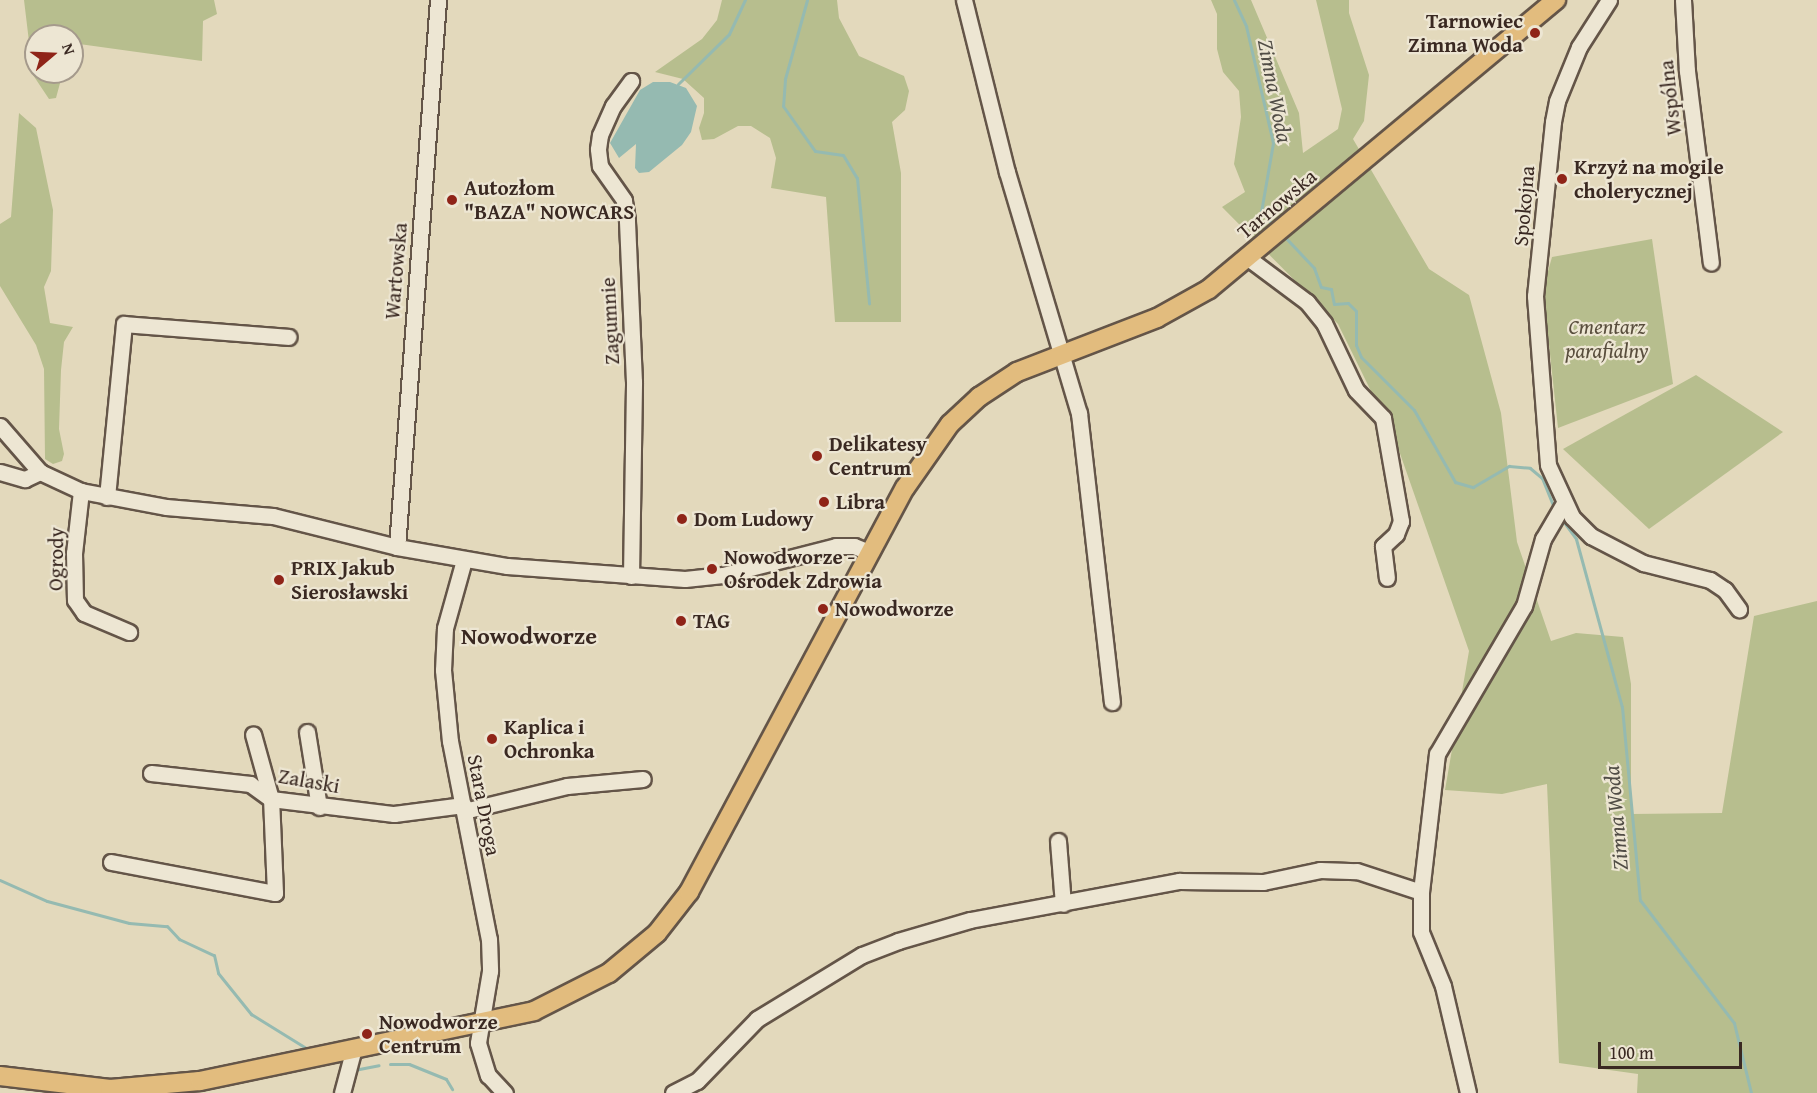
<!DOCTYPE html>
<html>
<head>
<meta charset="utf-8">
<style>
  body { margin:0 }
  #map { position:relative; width:1817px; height:1093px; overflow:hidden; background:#e3d9bc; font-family:"Gentium Book Plus",serif }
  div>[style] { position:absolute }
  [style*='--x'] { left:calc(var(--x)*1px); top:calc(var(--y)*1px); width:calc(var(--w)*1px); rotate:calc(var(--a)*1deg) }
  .green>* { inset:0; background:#b7be8e }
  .water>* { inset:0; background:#95bab1 }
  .stream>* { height:3px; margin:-1.5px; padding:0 1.5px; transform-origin:1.5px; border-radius:1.5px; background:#95bab1 }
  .roads { filter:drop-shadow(2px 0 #645548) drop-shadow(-2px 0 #645548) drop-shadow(0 2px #645548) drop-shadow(0 -2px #645548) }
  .minor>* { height:15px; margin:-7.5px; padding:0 7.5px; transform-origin:7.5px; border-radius:7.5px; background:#ede6d3 }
  .major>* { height:18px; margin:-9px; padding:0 9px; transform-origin:9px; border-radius:9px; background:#e2bc7e }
  .dots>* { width:16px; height:16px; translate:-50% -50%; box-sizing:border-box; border:3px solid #ede6d3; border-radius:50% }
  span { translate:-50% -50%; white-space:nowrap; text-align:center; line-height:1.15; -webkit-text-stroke:4.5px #ede6d3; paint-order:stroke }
  .poi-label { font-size:21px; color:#3a2922; font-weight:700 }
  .right { translate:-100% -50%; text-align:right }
  .left { translate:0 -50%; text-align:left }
  .street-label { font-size:21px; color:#3a2922 }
  .park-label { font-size:21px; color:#594e3d; font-style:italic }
  .water-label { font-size:22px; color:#514d46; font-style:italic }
  .quarter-label { font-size:24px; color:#3a2922; font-weight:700 }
  .north { position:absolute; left:24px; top:24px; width:60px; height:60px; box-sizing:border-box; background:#ede6d3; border:2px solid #a59a8c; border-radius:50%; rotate:71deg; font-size:16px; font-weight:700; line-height:24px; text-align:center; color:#3a2922 }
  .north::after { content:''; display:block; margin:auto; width:21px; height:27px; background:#8f2418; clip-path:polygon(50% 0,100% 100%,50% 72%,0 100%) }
  .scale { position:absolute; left:1598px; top:1042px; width:144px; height:27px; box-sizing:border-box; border:3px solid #3a2922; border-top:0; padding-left:8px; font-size:18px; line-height:21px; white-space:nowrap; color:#3a2922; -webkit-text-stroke:4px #ede6d3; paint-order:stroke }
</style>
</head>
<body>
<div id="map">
  <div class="green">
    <div style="clip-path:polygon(24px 0,214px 0,217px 14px,203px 21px,202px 61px,72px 43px,72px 36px,36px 36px,36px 72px,63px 72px,56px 98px,49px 99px,33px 75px)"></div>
    <div style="clip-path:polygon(722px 0,837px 0,839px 18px,859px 56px,904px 76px,909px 91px,905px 110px,892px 122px,901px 173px,901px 322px,835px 322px,826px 197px,771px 188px,776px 158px,770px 138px,751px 126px,738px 126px,714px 139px,702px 140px,699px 128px,704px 113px,704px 98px,683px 79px,655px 72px,702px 39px,717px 20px)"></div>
    <div style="clip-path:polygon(1211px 0,1251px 0,1299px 113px,1303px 153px,1338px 129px,1342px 109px,1316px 0,1349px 0,1349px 13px,1369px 75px,1364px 121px,1353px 139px,1429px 269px,1469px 295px,1501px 413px,1517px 542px,1551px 641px,1576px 633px,1623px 637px,1631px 684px,1631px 814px,1722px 813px,1754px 616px,1817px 601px,1817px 1093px,1637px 1093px,1638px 1074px,1559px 1063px,1547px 784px,1502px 794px,1445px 790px,1469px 651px,1396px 442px,1338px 324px,1222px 207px,1245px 192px,1234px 164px,1241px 117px,1239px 91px,1223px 72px,1217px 49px,1217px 14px)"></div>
    <div style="clip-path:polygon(19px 113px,36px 128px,53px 210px,51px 271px,44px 287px,50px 323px,73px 327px,64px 342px,61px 370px,59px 429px,64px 454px,62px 461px,53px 464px,45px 459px,44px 369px,36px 345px,0 286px,0 224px,11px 217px)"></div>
    <div style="clip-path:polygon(1652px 239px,1673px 384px,1558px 428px,1543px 289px,1552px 257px)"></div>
    <div style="clip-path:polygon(1696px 375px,1783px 432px,1649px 529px,1563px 449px)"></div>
  </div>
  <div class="water">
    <div style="clip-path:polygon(653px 82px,670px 82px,686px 88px,697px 106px,691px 132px,682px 145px,649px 172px,639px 173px,635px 168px,636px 144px,619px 158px,610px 143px,640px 90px)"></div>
  </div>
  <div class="stream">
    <div style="--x:807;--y:0;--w:82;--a:105.6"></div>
    <div style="--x:785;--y:79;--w:27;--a:94"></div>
    <div style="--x:783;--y:106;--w:55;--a:54.6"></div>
    <div style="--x:815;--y:151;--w:28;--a:8"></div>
    <div style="--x:843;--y:155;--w:27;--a:59"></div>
    <div style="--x:857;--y:178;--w:126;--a:84.5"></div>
    <div style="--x:1234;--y:0;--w:29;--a:65"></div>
    <div style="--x:1246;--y:26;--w:120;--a:77"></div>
    <div style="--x:1273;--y:143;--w:70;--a:99.9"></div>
    <div style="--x:1261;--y:212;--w:21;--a:47"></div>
    <div style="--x:678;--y:84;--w:71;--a:-44.4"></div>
    <div style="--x:729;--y:34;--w:38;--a:-65"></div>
    <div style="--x:1284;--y:236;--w:44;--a:46.8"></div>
    <div style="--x:1314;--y:268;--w:20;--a:70"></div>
    <div style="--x:1321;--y:287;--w:10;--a:11"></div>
    <div style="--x:1331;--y:289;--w:15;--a:79"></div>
    <div style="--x:1334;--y:304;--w:14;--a:-4"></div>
    <div style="--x:1348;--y:303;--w:11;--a:45"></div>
    <div style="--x:1356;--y:311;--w:34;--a:90"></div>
    <div style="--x:1356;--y:345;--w:13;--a:67"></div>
    <div style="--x:1361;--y:357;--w:75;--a:45"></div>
    <div style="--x:1414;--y:410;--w:83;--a:60.3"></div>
    <div style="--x:1455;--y:482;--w:19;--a:16"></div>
    <div style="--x:1473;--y:487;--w:42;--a:-30.3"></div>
    <div style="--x:1509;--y:466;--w:21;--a:5"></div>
    <div style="--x:1530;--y:468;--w:16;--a:40"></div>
    <div style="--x:1542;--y:478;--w:31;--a:68"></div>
    <div style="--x:1561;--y:518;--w:26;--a:54"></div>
    <div style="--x:1576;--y:539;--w:174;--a:74.7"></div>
    <div style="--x:1622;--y:707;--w:194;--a:84.7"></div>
    <div style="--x:1640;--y:900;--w:155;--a:52.6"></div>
    <div style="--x:1734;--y:1023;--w:72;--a:76.3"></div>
    <div style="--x:0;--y:880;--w:51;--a:24.1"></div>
    <div style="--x:47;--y:901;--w:85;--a:15"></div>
    <div style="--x:129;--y:923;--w:38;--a:5"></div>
    <div style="--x:167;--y:926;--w:18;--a:47"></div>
    <div style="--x:179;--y:939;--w:38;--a:25"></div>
    <div style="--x:214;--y:955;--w:18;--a:77"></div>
    <div style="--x:218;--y:973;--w:53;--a:51.2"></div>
    <div style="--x:251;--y:1014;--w:68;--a:31.8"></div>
    <div style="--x:390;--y:1064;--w:19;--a:0"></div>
    <div style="--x:409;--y:1064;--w:40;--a:22"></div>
    <div style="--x:446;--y:1079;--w:12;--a:59"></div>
    <div style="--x:354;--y:1070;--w:25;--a:-11"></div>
  </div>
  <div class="roads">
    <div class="minor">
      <div style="--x:964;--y:0;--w:177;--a:76"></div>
      <div style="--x:1007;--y:172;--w:252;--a:73.4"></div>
      <div style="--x:1079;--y:413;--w:291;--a:83.5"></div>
      <div style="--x:1609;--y:0;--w:56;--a:122.6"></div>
      <div style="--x:1579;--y:47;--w:58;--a:112.2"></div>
      <div style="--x:1557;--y:101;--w:21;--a:101"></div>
      <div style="--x:1553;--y:122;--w:175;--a:95.9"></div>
      <div style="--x:1535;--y:296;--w:169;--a:85.6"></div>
      <div style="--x:1548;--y:465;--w:57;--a:65.2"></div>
      <div style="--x:1572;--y:517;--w:27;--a:45"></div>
      <div style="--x:1591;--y:536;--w:59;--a:27.4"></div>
      <div style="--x:1643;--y:563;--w:69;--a:14.2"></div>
      <div style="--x:1710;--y:580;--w:18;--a:34"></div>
      <div style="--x:1725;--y:590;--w:24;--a:54"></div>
      <div style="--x:1683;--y:0;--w:71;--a:86.8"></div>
      <div style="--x:1687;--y:71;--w:193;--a:82.9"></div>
      <div style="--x:1248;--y:258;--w:74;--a:36.7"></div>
      <div style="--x:1307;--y:302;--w:27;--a:51"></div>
      <div style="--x:1324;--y:323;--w:74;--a:64.5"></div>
      <div style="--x:1356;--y:390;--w:39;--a:46"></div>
      <div style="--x:1383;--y:418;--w:105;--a:80.1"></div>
      <div style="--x:1401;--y:521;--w:14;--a:111"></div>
      <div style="--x:1396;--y:534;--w:18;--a:137"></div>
      <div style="--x:1383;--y:546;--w:32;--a:83"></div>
      <div style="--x:0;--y:426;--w:61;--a:49"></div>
      <div style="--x:40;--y:472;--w:45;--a:24.9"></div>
      <div style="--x:81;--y:491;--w:86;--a:10.7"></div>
      <div style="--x:166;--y:507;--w:107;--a:4.8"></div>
      <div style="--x:273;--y:516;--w:128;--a:14"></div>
      <div style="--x:397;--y:547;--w:112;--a:9.8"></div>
      <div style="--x:507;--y:566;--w:178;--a:4.2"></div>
      <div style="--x:685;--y:579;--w:38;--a:-6"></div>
      <div style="--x:723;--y:575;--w:117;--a:-14.4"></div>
      <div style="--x:836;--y:546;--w:18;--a:0"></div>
      <div style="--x:854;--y:546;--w:16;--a:22"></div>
      <div style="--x:0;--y:472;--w:26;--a:16"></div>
      <div style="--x:25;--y:479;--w:17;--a:-25"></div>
      <div style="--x:81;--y:491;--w:62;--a:96.4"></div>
      <div style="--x:74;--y:553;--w:47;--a:88.8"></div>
      <div style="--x:75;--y:600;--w:16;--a:55"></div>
      <div style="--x:84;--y:613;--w:49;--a:22.9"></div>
      <div style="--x:107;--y:497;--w:174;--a:-84.4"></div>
      <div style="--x:124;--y:324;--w:165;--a:4.5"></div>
      <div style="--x:397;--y:547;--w:549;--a:-85.71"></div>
      <div style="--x:464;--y:560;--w:71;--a:105.6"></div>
      <div style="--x:445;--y:628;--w:42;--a:92.7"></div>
      <div style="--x:443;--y:670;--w:71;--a:84.4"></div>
      <div style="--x:450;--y:741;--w:202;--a:78.9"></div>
      <div style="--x:489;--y:939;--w:32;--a:88"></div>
      <div style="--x:490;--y:971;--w:73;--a:99.5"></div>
      <div style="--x:478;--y:1043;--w:34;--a:73"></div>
      <div style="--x:488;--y:1075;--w:25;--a:47"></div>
      <div style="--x:631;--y:576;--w:194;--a:-89.1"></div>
      <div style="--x:634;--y:382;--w:162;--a:-92.5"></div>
      <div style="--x:627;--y:220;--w:20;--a:-99"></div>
      <div style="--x:624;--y:200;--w:42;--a:-125.2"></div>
      <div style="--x:600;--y:166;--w:17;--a:-97"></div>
      <div style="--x:598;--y:149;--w:14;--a:-82"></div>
      <div style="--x:600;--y:135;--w:32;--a:-66"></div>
      <div style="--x:613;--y:106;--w:31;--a:-54"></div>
      <div style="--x:307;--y:732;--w:76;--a:80.9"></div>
      <div style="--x:151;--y:773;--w:100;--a:6.3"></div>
      <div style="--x:250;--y:784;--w:26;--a:36"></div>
      <div style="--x:271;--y:799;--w:124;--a:7"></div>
      <div style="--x:394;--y:814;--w:70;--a:-7.4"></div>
      <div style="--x:464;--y:811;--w:106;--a:-13.6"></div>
      <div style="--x:567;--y:786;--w:76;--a:-5.3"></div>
      <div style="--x:1058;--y:841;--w:63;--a:85.5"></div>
      <div style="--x:111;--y:862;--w:167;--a:10.7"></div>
      <div style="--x:275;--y:893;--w:94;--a:-92.4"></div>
      <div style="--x:271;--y:799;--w:67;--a:-105.5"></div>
      <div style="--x:1421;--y:892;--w:139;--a:-83.4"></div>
      <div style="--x:1437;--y:754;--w:172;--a:-59.6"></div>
      <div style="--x:1524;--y:606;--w:70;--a:-74.2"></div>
      <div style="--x:1543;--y:539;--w:42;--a:-59.7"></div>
      <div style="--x:342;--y:1093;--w:47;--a:-75.1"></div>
      <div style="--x:673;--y:1093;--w:27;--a:-27"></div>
      <div style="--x:697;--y:1081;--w:86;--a:-45.9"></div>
      <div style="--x:757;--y:1019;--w:123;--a:-31.4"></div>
      <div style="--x:862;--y:955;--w:39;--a:-21"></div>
      <div style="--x:898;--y:941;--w:75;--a:-16.3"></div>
      <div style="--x:970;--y:920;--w:213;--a:-10.6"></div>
      <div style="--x:1179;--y:881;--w:84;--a:0.7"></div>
      <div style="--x:1263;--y:882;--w:58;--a:-11.9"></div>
      <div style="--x:1320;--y:870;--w:37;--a:2"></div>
      <div style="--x:1357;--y:871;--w:67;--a:18.2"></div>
      <div style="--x:1421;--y:892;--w:40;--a:90"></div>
      <div style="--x:1421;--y:932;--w:58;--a:67.8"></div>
      <div style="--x:1443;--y:986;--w:110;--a:76.8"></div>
    </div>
    <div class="major">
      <div style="--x:0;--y:1076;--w:111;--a:6.7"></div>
      <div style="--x:110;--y:1089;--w:90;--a:-5.1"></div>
      <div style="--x:200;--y:1081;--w:341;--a:-11.8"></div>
      <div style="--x:534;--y:1011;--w:84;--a:-26.9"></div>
      <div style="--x:609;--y:973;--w:62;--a:-39.8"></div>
      <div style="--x:657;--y:933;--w:52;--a:-52"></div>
      <div style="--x:689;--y:892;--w:458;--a:-61.9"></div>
      <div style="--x:905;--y:488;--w:78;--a:-54.9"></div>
      <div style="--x:950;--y:424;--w:40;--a:-43"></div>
      <div style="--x:979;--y:397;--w:45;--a:-33.3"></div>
      <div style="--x:1017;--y:372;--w:150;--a:-21.1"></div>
      <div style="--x:1157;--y:318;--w:60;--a:-29.1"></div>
      <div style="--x:1209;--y:289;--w:452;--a:-39.8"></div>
    </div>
  </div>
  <div class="dots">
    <div style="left:1535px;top:33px;background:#8f2418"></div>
    <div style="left:1562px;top:179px;background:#8f2418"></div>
    <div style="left:452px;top:200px;background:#8f2418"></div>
    <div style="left:817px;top:456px;background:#8f2418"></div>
    <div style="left:824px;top:502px;background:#8f2418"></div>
    <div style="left:682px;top:519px;background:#8f2418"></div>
    <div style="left:712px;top:569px;background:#8f2418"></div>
    <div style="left:279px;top:580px;background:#8f2418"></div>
    <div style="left:823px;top:609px;background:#8f2418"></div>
    <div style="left:681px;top:621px;background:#8f2418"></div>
    <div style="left:492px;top:739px;background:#8f2418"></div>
    <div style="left:367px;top:1034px;background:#8f2418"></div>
  </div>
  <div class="poi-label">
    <span class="right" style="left:1523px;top:33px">Tarnowiec<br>Zimna Woda</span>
    <span class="left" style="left:1574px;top:179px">Krzyż na mogile<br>cholerycznej</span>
    <span class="left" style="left:464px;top:200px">Autozłom<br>"BAZA" NOWCARS</span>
    <span class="left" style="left:829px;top:456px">Delikatesy<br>Centrum</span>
    <span class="left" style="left:836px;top:502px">Libra</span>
    <span class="left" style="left:694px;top:519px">Dom Ludowy</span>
    <span class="left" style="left:724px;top:569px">Nowodworze -<br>Ośrodek Zdrowia</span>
    <span class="left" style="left:291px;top:580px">PRIX Jakub<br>Sierosławski</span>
    <span class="left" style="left:835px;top:609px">Nowodworze</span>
    <span class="left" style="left:693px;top:621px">TAG</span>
    <span class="left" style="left:504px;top:739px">Kaplica i<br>Ochronka</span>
    <span class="left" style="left:379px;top:1034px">Nowodworze<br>Centrum</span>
  </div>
  <div class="street-label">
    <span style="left:1670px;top:98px;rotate:-96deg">Wspólna</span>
    <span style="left:1277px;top:204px;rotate:-40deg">Tarnowska</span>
    <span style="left:1524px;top:206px;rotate:-85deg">Spokojna</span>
    <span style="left:396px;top:271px;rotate:-85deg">Wartowska</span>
    <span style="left:610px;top:321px;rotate:-93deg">Zagumnie</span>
    <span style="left:56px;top:559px;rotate:-89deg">Ogrody</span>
    <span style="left:309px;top:781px;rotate:10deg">Zalaski</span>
    <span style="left:484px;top:805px;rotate:79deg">Stara Droga</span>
  </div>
  <div class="park-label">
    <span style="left:1607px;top:339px">Cmentarz<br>parafialny</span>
  </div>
  <div class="water-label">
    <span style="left:1275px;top:91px;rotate:79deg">Zimna Woda</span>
    <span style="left:1616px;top:818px;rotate:-95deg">Zimna Woda</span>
  </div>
  <div class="quarter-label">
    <span style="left:529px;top:636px">Nowodworze</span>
  </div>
  <div class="north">N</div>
  <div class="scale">100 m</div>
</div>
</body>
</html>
